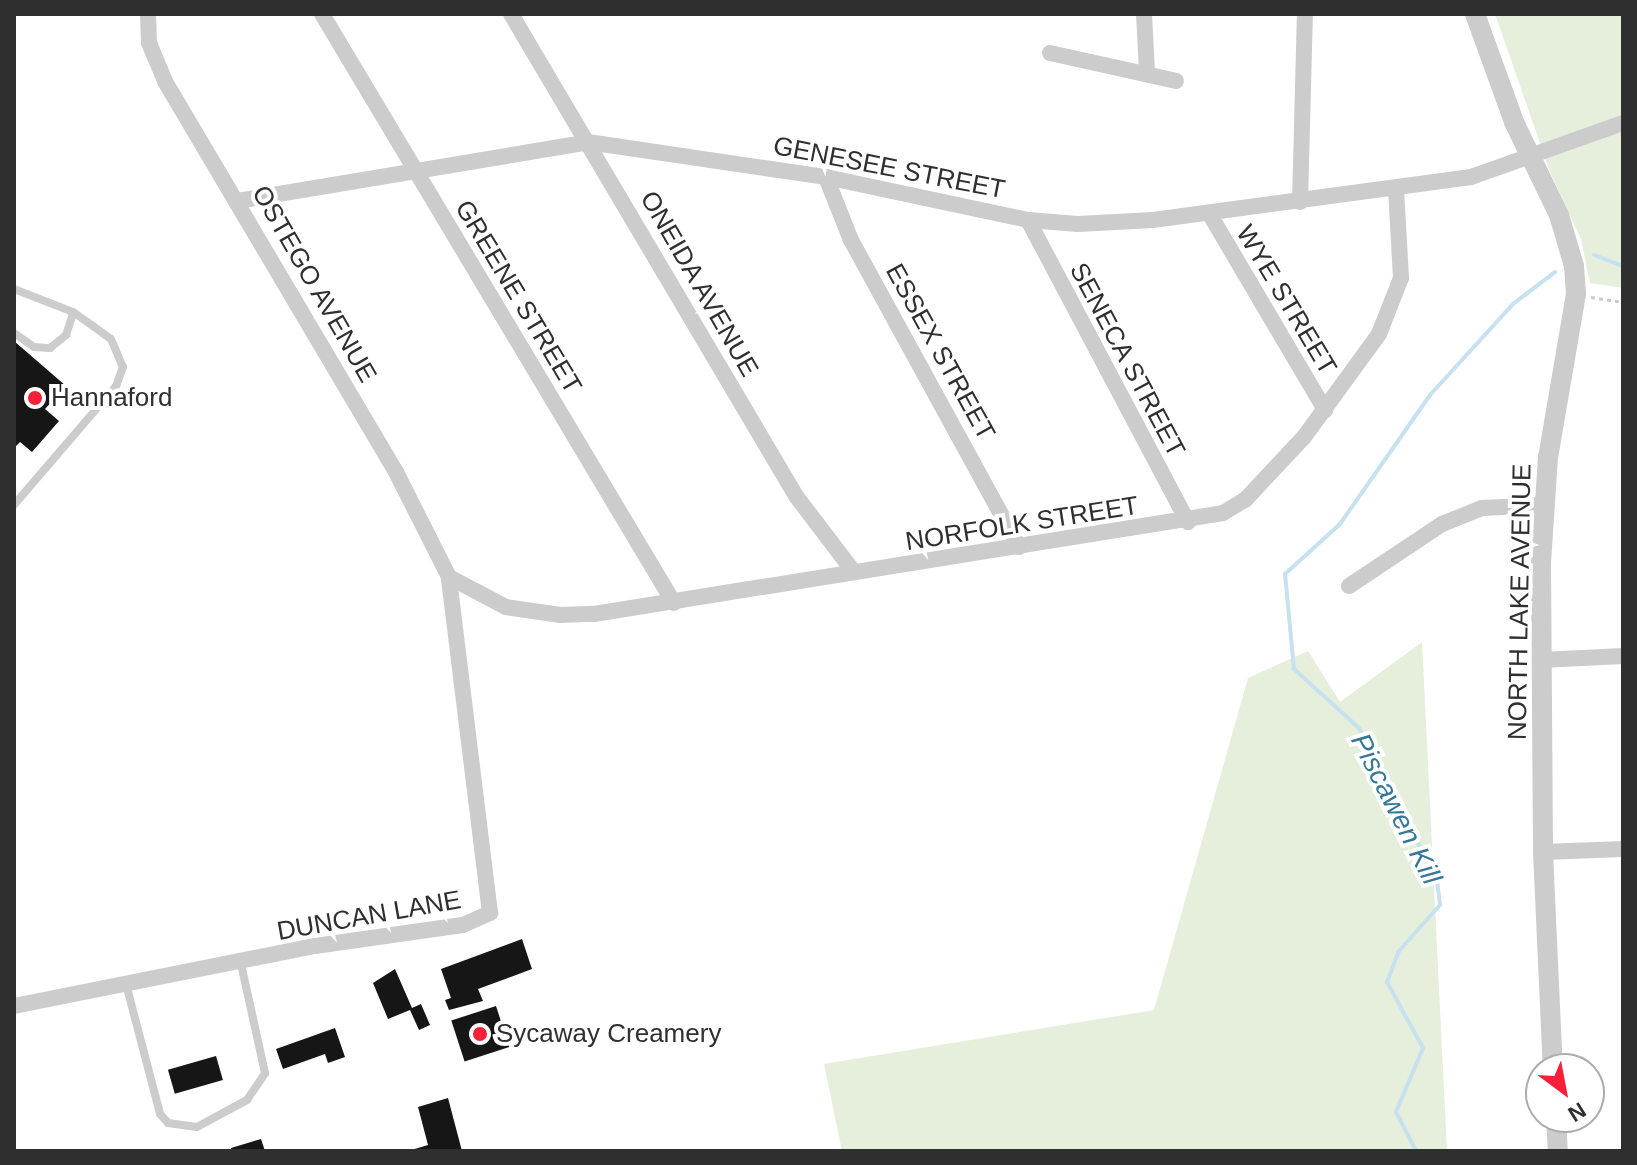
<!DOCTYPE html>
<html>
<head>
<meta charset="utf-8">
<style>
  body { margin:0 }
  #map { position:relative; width:1637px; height:1165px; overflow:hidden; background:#fff; font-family:Arial,sans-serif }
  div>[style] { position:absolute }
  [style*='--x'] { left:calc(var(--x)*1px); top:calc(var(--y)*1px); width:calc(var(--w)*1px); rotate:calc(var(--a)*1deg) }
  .green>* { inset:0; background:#e6eedc }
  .stream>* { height:4px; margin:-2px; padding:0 2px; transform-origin:2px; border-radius:2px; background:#c6e1ef }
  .building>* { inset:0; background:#161616; transform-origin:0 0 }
  .path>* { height:3px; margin-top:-1.5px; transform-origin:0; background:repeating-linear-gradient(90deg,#ccc 0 4px,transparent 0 8px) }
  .service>* { height:8px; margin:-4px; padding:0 4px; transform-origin:4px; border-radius:4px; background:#ccc }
  .minor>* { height:16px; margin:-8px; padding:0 8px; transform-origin:8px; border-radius:8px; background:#ccc }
  .tertiary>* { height:20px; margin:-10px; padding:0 10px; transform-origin:10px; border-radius:10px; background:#ccc }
  .dots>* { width:22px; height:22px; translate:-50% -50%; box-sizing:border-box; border:4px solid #fff; border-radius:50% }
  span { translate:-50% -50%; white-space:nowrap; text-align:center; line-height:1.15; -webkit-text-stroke:8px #fff; paint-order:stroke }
  .street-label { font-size:26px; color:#2f2f2f }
  .poi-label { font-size:26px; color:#2f2f2f }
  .left { translate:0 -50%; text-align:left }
  .water-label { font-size:28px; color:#34779a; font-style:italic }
  .frame { position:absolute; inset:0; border:16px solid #2f2f2f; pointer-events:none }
  .north { position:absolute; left:1525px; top:1053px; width:80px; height:80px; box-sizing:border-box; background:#fff; border:2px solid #acacac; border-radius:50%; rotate:148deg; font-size:22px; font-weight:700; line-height:32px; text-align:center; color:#2f2f2f }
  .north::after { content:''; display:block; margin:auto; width:28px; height:36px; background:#f72039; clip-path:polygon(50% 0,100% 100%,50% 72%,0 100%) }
</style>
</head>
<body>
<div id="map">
  <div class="green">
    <div style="clip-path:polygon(1495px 14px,1623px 14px,1623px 288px,1590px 283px,1581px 239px,1550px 172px)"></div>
    <div style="clip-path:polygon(1422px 642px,1447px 1151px,842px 1151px,824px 1064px,1154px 1010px,1248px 678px,1308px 651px,1340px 702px)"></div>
  </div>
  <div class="stream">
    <div style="--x:1594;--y:255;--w:31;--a:21"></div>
    <div style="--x:1416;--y:1151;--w:44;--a:-117.1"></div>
    <div style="--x:1396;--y:1112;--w:69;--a:-67.1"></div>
    <div style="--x:1423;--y:1048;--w:75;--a:-118.6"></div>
    <div style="--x:1387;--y:982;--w:33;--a:-69"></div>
    <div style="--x:1399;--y:951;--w:62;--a:-48.3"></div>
    <div style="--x:1440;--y:905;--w:24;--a:-97"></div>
    <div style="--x:1437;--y:881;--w:172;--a:-117"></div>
    <div style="--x:1359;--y:728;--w:88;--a:-137.8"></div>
    <div style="--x:1294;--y:669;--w:95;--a:-95.4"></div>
    <div style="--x:1285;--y:574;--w:74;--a:-42.3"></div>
    <div style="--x:1340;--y:524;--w:157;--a:-55.1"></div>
    <div style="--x:1430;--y:395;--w:123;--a:-47.6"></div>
    <div style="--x:1513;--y:304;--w:53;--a:-37.3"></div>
  </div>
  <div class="building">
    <div style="clip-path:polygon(14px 341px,66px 386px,45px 409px,59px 421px,32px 452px,20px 442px,14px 448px)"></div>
    <div style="clip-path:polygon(522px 939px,532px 969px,478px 989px,483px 1001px,449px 1010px,445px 1000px,451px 998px,441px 969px)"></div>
    <div style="clip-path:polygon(395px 969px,412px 1008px,421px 1004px,430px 1025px,419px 1030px,410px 1010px,388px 1019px,373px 983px)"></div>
    <div style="left:496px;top:1006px;width:43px;height:47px;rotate:72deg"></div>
    <div style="clip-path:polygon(335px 1028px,345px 1057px,328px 1063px,325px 1054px,283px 1069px,276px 1049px)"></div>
    <div style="left:216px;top:1056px;width:25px;height:50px;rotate:74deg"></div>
    <div style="clip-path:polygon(448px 1098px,462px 1151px,408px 1151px,428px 1145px,418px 1107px)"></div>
    <div style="clip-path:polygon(261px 1139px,265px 1151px,232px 1151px,231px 1148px)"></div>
  </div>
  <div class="path">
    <div style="--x:1591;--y:297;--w:32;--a:9"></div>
  </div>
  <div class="service">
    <div style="--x:14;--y:289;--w:63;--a:21.3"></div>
    <div style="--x:73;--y:312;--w:24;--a:35"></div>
    <div style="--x:93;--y:326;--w:22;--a:36"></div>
    <div style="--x:111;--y:339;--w:30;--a:67"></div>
    <div style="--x:123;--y:367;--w:20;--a:110"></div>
    <div style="--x:116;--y:386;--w:157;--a:130.6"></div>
    <div style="--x:14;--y:333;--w:24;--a:35"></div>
    <div style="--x:34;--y:347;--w:16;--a:4"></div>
    <div style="--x:50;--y:348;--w:21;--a:-39"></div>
    <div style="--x:66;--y:335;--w:23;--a:-72"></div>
    <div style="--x:126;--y:984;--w:134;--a:75.3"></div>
    <div style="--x:160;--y:1114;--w:12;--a:48"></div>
    <div style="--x:168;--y:1123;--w:29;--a:8"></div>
    <div style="--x:197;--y:1127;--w:57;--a:-28.4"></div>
    <div style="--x:247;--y:1100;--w:32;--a:-56"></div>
    <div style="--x:265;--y:1073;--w:112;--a:-102.4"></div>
  </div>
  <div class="minor">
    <div style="--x:322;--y:14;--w:686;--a:59.14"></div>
    <div style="--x:511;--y:14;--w:560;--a:59.4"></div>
    <div style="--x:796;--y:496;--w:96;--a:52.7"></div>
    <div style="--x:1144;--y:14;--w:57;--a:87"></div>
    <div style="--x:1050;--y:53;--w:129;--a:12.5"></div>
    <div style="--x:826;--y:177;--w:68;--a:68.4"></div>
    <div style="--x:851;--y:240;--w:350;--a:61.3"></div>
    <div style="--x:237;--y:201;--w:356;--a:-9.5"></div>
    <div style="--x:588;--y:142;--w:241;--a:8.4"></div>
    <div style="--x:826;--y:177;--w:207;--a:12"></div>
    <div style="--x:1028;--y:220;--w:50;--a:4.6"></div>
    <div style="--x:1078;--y:224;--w:75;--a:-3.1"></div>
    <div style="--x:1153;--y:220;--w:321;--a:-7.7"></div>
    <div style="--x:1471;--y:177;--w:161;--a:-19.6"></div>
    <div style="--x:1300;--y:202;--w:188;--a:-88.5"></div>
    <div style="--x:1209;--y:213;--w:229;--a:59.5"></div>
    <div style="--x:1028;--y:220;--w:342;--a:62.1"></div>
    <div style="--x:449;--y:577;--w:64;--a:27.8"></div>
    <div style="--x:506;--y:607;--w:55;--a:8.4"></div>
    <div style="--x:560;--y:615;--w:34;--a:-2"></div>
    <div style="--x:594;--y:614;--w:637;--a:-9.12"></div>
    <div style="--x:1223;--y:513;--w:26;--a:-31"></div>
    <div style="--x:1245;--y:500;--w:86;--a:-46.9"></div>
    <div style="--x:1304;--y:437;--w:127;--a:-53.9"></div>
    <div style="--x:1379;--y:334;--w:60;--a:-68.6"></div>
    <div style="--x:1401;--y:278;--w:89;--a:-93.2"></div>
    <div style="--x:1349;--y:586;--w:112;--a:-33.7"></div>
    <div style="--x:1442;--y:524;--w:43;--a:-21.8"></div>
    <div style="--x:1482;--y:508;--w:63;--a:-2.7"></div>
    <div style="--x:1541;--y:660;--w:82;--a:-2.8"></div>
    <div style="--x:1543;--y:852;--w:80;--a:-2.1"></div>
    <div style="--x:14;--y:1006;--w:307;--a:-11.3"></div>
    <div style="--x:315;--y:946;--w:149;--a:-8.1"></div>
    <div style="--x:463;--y:925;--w:30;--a:-24"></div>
    <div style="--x:490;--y:913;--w:338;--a:-97"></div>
    <div style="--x:449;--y:577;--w:118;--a:-116.8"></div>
    <div style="--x:396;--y:472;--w:454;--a:-120.6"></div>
    <div style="--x:165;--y:81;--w:41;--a:-112.8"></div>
    <div style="--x:149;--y:43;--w:29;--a:-92"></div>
  </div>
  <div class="tertiary">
    <div style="--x:1475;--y:14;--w:115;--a:70.1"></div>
    <div style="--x:1514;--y:122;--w:103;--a:64.2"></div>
    <div style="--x:1559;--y:215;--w:53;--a:73.6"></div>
    <div style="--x:1574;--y:266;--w:28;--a:86"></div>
    <div style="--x:1576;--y:294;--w:165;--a:99.7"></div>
    <div style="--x:1548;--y:457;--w:106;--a:93.8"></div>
    <div style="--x:1541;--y:563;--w:289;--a:89.6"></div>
    <div style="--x:1543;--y:852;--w:217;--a:87.4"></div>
    <div style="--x:1556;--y:1117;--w:34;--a:87"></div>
  </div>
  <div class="dots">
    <div style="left:35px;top:398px;background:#f72039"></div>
    <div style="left:480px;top:1034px;background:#f72039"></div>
  </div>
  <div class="street-label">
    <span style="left:889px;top:168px;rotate:11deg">GENESEE STREET</span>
    <span style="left:314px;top:284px;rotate:60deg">OSTEGO AVENUE</span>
    <span style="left:699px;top:284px;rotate:60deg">ONEIDA AVENUE</span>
    <span style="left:518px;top:297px;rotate:59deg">GREENE STREET</span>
    <span style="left:1286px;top:300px;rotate:59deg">WYE STREET</span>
    <span style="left:940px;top:352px;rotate:61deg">ESSEX STREET</span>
    <span style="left:1127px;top:360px;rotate:62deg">SENECA STREET</span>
    <span style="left:1022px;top:524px;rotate:-9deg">NORFOLK STREET</span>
    <span style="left:1520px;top:602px;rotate:-89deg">NORTH LAKE AVENUE</span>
    <span style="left:369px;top:916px;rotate:-10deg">DUNCAN LANE</span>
  </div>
  <div class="poi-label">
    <span class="left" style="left:51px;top:398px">Hannaford</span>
    <span class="left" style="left:496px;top:1034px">Sycaway Creamery</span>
  </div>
  <div class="water-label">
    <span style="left:1396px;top:809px;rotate:63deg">Piscawen Kill</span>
  </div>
  <div class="frame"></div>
  <div class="north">N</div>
</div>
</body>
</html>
